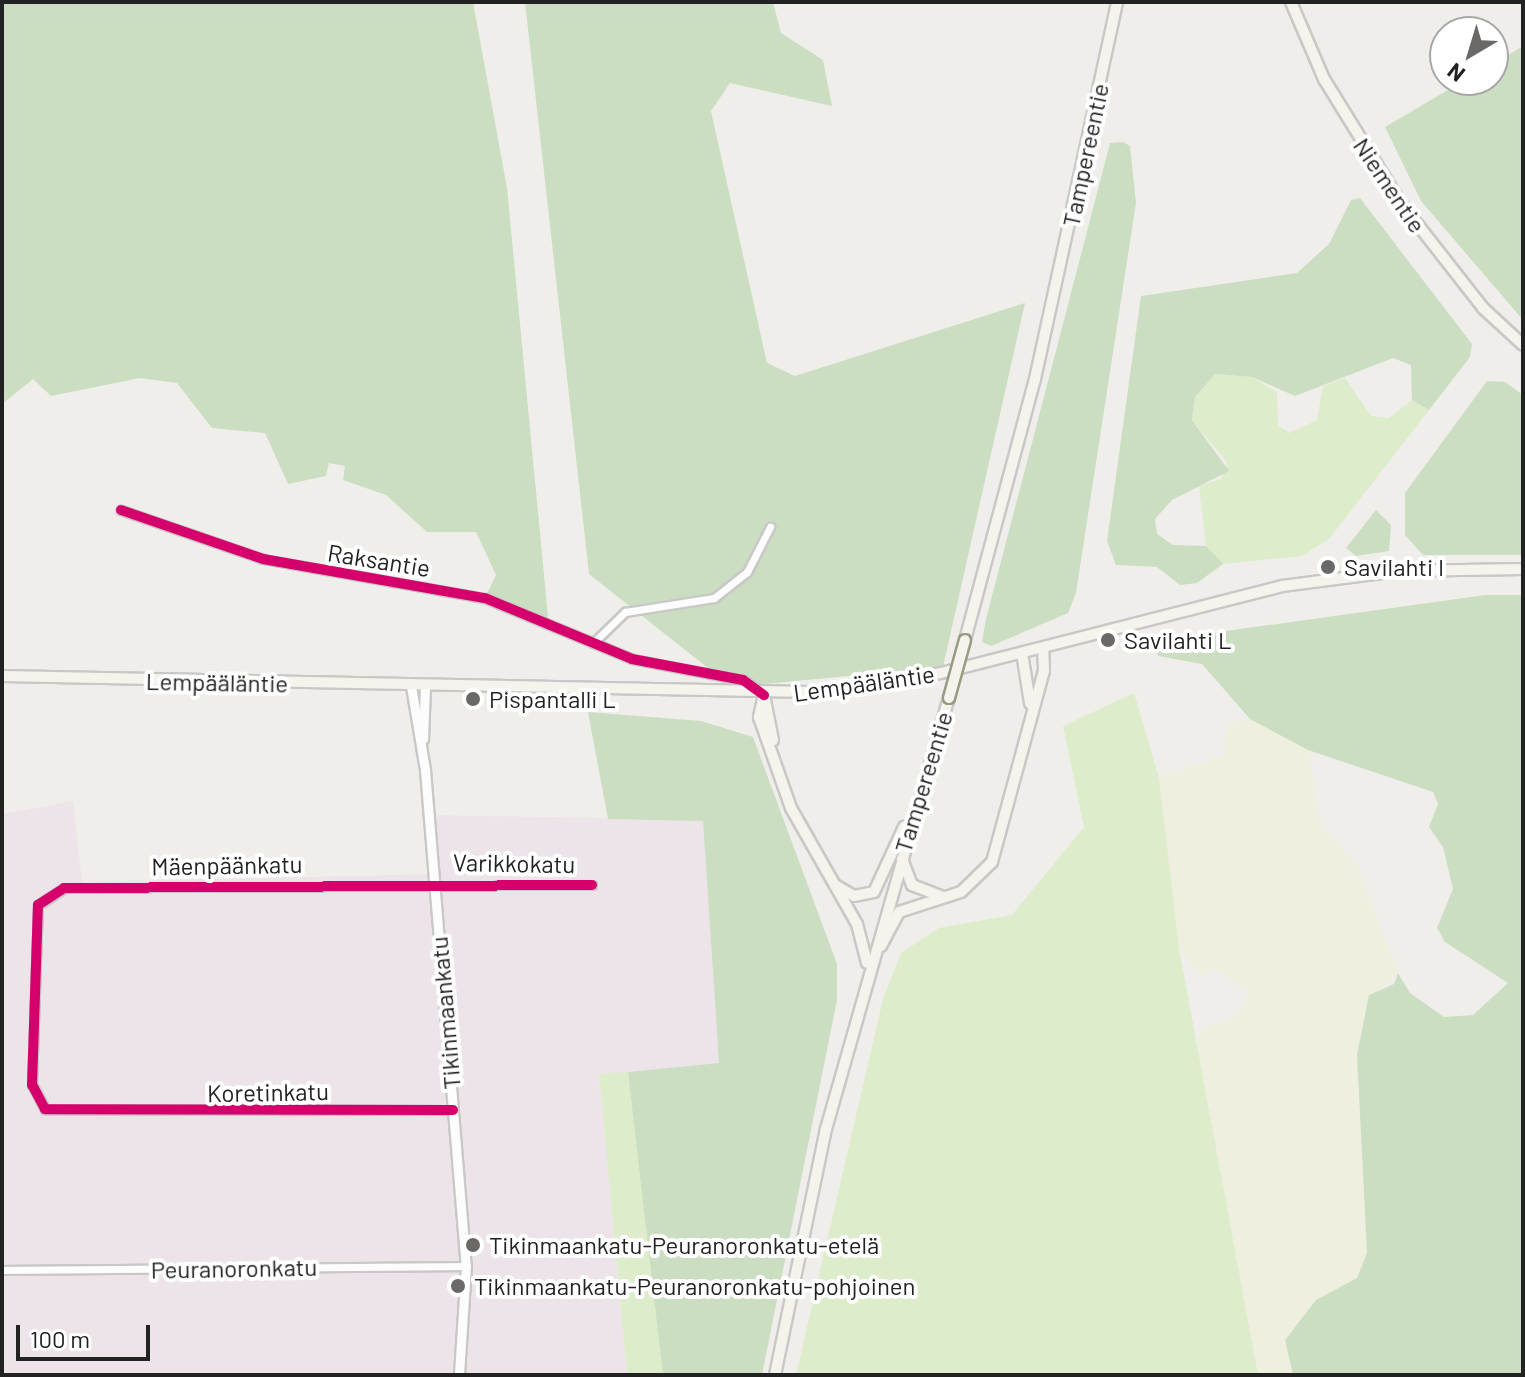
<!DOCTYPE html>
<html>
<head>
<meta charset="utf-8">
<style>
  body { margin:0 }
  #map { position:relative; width:1525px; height:1377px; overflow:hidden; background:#f0eeeb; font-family:Barlow,sans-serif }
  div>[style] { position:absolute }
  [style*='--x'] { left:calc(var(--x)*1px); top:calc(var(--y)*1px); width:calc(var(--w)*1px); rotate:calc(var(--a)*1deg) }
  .industrial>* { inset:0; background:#ede4e9 }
  .farmland>* { inset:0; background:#efefdf }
  .grass>* { inset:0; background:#ddeccb }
  .forest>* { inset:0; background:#cbdec1 }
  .roads { filter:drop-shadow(2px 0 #c9c8c7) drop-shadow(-2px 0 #c9c8c7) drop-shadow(0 2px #c9c8c7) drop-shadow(0 -2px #c9c8c7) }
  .minor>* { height:7px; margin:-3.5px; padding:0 3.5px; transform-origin:3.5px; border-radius:3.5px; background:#fdfcfc }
  .tertiary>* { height:9px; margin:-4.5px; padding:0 4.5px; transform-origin:4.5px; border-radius:4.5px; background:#fdfcfc }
  .secondary>* { height:10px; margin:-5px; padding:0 5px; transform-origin:5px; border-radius:5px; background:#f4f4ed }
  .bridges { filter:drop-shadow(2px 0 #999a82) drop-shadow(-2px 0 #999a82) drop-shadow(0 2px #999a82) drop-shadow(0 -2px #999a82) }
  .secondary-bridge>* { height:10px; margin:-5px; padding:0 5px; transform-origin:5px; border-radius:5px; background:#f4f4ed }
  .cycleway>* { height:10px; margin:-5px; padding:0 5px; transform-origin:5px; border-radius:5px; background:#d6006c }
  .dots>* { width:22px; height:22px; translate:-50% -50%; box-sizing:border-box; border:4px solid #fff; border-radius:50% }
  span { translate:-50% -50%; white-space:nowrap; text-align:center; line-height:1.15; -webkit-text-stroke:8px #fff; paint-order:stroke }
  .street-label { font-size:24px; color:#222 }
  .poi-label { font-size:24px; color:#222 }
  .left { translate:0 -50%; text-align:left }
  .frame { position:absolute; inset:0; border:4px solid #222; pointer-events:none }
  .north { position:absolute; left:1429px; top:16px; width:80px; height:80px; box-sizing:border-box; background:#fff; border:2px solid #a7a7a7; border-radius:50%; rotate:218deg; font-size:22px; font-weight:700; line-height:32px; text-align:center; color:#222 }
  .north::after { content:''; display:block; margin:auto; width:28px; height:36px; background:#6a6968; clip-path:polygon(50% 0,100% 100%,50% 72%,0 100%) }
  .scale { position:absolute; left:16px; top:1325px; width:134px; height:36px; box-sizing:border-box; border:4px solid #222; border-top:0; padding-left:10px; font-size:24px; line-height:28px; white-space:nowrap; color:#222; -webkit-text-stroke:6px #fff; paint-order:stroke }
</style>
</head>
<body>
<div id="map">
  <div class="industrial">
    <div style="clip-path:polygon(73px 801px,82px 882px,438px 874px,435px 815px,703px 820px,719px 1063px,599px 1075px,627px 1375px,2px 1375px,2px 814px)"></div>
  </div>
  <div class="farmland">
    <div style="clip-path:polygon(1250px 719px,1308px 750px,1321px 825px,1357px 865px,1398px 973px,1365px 1005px,1357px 1055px,1367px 1253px,1357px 1278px,1315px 1300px,1285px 1340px,1293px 1375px,1258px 1375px,1196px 1045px,1201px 1031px,1237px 1015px,1249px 992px,1217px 970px,1199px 975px,1179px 948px,1159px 778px,1223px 756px,1228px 724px)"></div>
  </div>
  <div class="grass">
    <div style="clip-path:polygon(1215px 374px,1252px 377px,1277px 392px,1278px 425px,1289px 433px,1317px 420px,1323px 386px,1345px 378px,1371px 416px,1389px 418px,1412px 400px,1429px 410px,1329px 539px,1302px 556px,1223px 564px,1206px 546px,1199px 486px,1221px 479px,1227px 462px,1192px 420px,1195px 397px)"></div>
    <div style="clip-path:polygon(1134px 693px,1159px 778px,1179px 948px,1258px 1375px,796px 1375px,883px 999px,901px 953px,939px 928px,1012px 915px,1084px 827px,1063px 726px)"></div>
    <div style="clip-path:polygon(628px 1072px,657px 1310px,663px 1375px,627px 1375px,599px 1074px)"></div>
  </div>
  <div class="forest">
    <div style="clip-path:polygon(2px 2px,473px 2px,507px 188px,549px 627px,485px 598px,496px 575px,476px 532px,427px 532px,386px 495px,343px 480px,345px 466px,329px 463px,326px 476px,288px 484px,265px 433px,212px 428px,177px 383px,140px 378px,51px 396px,33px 379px,2px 404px)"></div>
    <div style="clip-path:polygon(525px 2px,773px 2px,781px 33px,823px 60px,832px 106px,730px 83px,711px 111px,767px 363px,795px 376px,1025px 303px,943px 667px,732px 687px,589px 574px)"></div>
    <div style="clip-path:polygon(1523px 46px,1523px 320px,1421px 201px,1385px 127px,1465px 80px,1493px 80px,1493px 64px)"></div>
    <div style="clip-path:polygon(1123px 142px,1130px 146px,1136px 203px,1076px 593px,1068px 613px,991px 646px,982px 642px,986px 619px,1064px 320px,1110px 143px)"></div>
    <div style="clip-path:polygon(1360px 198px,1472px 344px,1470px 357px,1429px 410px,1412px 400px,1411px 365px,1393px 358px,1295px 396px,1252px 377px,1215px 374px,1195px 397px,1192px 420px,1229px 471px,1172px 500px,1155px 519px,1157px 534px,1173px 545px,1206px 546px,1223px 564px,1197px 583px,1180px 585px,1157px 567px,1116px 565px,1107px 541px,1141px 296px,1297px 273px,1329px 244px,1351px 200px)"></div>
    <div style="clip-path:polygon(1487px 381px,1505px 382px,1523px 395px,1523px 555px,1423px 555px,1405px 535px,1405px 493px)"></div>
    <div style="clip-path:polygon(1376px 510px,1391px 525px,1389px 551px,1356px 556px,1346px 548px)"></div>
    <div style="clip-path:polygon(1485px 595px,1523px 595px,1523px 1375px,1293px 1375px,1285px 1340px,1316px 1300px,1357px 1278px,1367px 1253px,1357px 1055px,1369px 995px,1394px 984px,1398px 973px,1410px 993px,1444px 1017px,1473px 1015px,1508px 983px,1445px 942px,1437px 928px,1453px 889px,1443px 847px,1429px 827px,1438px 804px,1433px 792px,1308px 750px,1250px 719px,1202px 664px,1158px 656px,1154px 641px)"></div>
    <div style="clip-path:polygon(588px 712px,701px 721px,753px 737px,837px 964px,837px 1000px,762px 1375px,663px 1375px,628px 1072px,719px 1063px,703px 821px,608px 819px)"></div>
  </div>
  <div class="roads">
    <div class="minor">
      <div style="--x:121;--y:510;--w:150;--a:19"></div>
      <div style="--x:263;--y:559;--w:225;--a:10"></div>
      <div style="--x:485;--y:598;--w:159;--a:22.5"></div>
      <div style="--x:632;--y:659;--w:113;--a:10.7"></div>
      <div style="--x:743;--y:680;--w:22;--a:34"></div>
      <div style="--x:593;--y:643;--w:45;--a:-44.1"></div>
      <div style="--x:625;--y:612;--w:90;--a:-8.9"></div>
      <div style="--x:714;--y:598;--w:42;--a:-38.2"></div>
      <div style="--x:747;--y:572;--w:51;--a:-62.9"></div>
      <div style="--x:453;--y:1110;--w:408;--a:-179.9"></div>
      <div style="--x:45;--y:1109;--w:27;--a:-118"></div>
      <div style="--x:32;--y:1085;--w:180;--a:-88.1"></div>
      <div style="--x:38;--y:905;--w:31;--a:-33"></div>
      <div style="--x:64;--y:888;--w:528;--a:-0.33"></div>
      <div style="--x:2;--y:1270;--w:464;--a:-0.5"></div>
    </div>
    <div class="tertiary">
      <div style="--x:411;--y:686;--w:85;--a:80.5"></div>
      <div style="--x:425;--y:770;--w:498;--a:85.3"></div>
      <div style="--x:466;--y:1266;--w:109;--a:93.7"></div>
      <div style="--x:423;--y:739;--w:53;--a:-87.8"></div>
    </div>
    <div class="secondary">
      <div style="--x:1291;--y:2;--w:84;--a:66.8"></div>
      <div style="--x:1324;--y:79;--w:145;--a:58.3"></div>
      <div style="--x:1400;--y:202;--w:135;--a:51.9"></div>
      <div style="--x:1483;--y:308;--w:54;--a:42.8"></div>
      <div style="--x:965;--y:640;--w:270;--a:-75"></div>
      <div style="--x:1035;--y:379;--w:386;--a:-77.7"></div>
      <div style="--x:1022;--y:653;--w:51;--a:80.9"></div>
      <div style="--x:2;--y:676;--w:806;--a:1.14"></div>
      <div style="--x:808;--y:692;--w:134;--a:-8.1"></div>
      <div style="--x:941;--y:673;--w:352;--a:-14.3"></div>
      <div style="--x:1282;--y:586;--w:117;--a:-7.4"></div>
      <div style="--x:1398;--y:571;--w:125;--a:-0.9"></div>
      <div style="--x:764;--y:695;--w:23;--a:103"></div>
      <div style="--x:759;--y:717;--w:96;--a:70.6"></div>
      <div style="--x:791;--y:808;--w:133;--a:60.4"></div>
      <div style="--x:857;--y:924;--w:40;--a:75.6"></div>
      <div style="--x:764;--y:695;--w:46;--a:78.7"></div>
      <div style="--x:902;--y:859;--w:28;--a:69"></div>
      <div style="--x:912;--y:885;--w:31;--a:21"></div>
      <div style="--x:835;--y:885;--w:22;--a:30"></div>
      <div style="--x:854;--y:896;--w:20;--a:-11"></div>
      <div style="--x:874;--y:892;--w:72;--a:-65.2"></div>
      <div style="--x:881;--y:946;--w:38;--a:-62"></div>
      <div style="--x:899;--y:912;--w:65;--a:-17.9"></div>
      <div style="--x:961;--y:892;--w:43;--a:-44.1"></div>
      <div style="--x:992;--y:862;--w:198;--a:-74.8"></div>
      <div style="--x:1044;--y:671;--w:23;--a:-92"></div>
      <div style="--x:775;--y:1375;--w:251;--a:-78.3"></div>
      <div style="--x:826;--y:1129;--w:448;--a:-74.1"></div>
    </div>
  </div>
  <div class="bridges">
    <div class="secondary-bridge">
      <div style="--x:949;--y:698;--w:60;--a:-74.6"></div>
    </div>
  </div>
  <div class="cycleway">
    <div style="--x:121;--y:510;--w:150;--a:19"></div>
    <div style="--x:263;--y:559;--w:225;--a:10"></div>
    <div style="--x:485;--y:598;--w:159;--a:22.5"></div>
    <div style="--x:632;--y:659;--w:113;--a:10.7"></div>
    <div style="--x:743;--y:680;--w:26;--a:36"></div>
    <div style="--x:453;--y:1110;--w:408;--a:-179.9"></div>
    <div style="--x:45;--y:1109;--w:27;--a:-118"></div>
    <div style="--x:32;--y:1085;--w:180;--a:-88.1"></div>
    <div style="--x:38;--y:905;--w:31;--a:-33"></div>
    <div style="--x:64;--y:888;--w:528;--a:-0.33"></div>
  </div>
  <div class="dots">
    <div style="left:1328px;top:567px;background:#6a6968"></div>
    <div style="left:1108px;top:640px;background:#6a6968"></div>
    <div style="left:473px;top:699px;background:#6a6968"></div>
    <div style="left:473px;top:1245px;background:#6a6968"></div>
    <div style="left:458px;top:1286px;background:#6a6968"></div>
  </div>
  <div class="street-label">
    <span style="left:1085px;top:155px;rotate:-78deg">Tampereentie</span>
    <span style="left:1390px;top:185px;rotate:56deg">Niementie</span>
    <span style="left:379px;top:560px;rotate:9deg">Raksantie</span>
    <span style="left:217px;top:682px;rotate:1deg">Lempääläntie</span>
    <span style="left:864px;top:683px;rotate:-8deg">Lempääläntie</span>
    <span style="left:923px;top:782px;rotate:-73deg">Tampereentie</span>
    <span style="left:514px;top:863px;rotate:1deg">Varikkokatu</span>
    <span style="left:227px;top:865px;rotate:-1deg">Mäenpäänkatu</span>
    <span style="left:445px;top:1013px;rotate:-95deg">Tikinmaankatu</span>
    <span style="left:268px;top:1092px;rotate:-1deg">Koretinkatu</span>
    <span style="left:234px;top:1268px;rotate:-1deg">Peuranoronkatu</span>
  </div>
  <div class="poi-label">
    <span class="left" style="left:1344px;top:567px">Savilahti I</span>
    <span class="left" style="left:1124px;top:640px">Savilahti L</span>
    <span class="left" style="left:489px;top:699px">Pispantalli L</span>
    <span class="left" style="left:489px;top:1245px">Tikinmaankatu-Peuranoronkatu-etelä</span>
    <span class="left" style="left:474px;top:1286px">Tikinmaankatu-Peuranoronkatu-pohjoinen</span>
  </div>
  <div class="frame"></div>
  <div class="north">N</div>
  <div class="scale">100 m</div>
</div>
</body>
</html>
